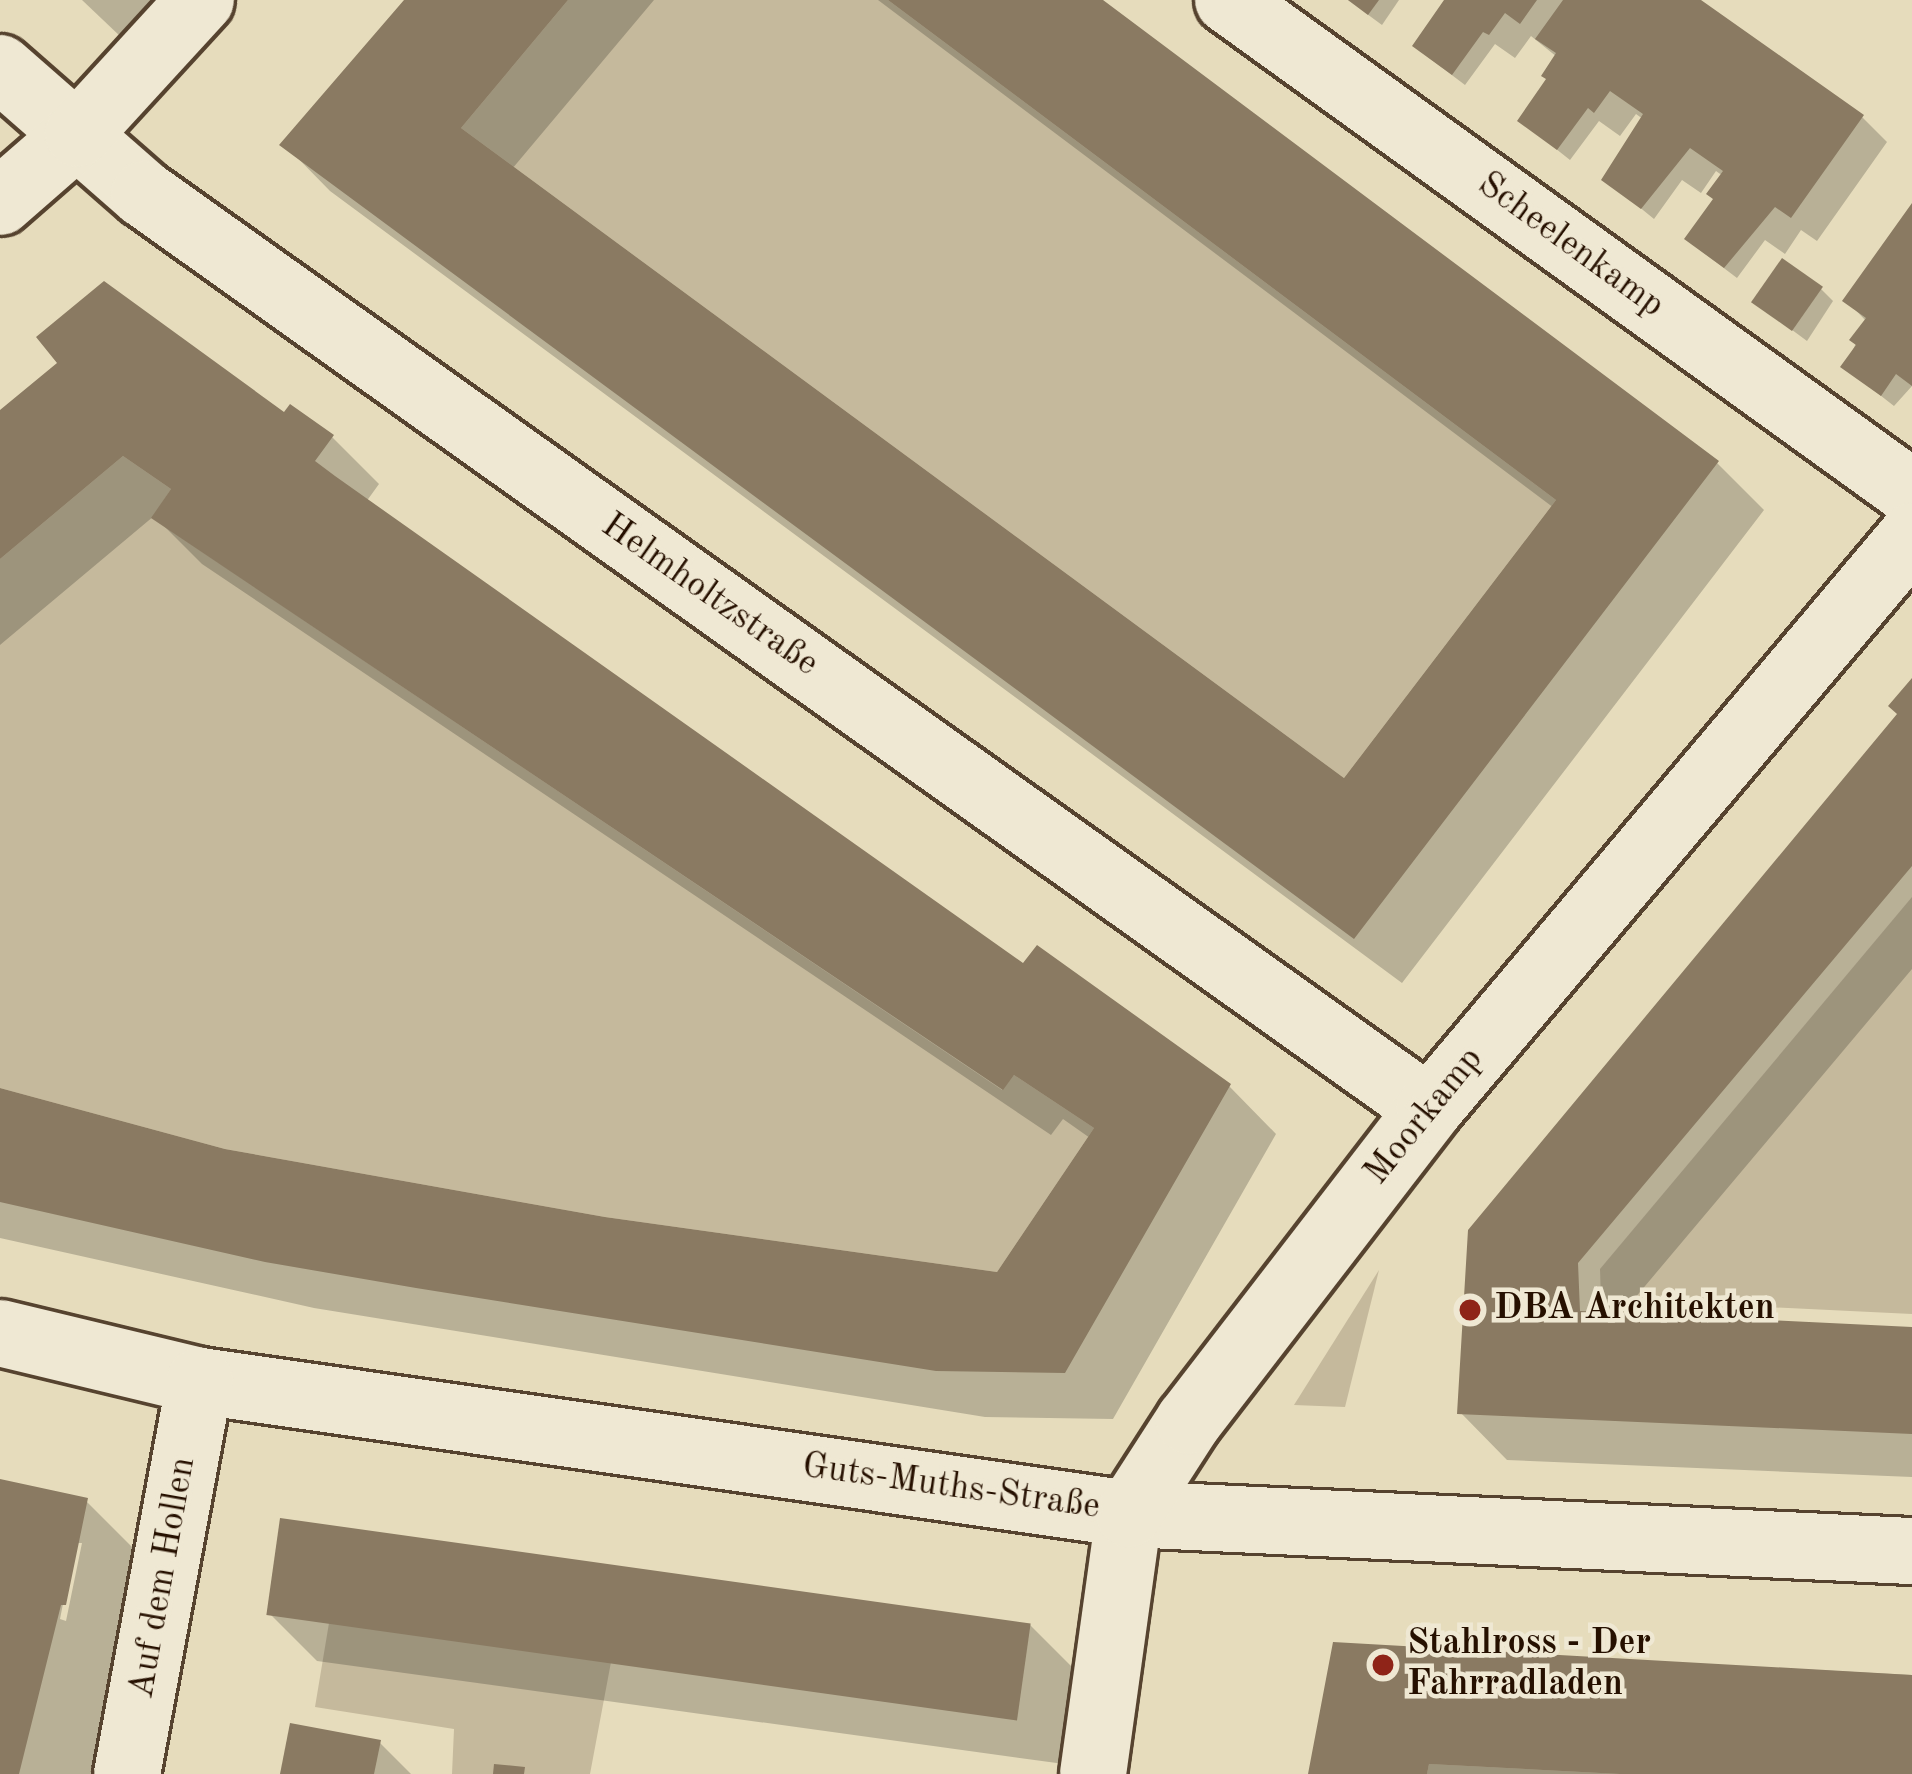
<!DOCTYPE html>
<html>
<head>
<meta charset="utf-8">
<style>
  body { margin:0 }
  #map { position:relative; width:1912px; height:1774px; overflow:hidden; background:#e6dcbc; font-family:"Old Standard TT",serif }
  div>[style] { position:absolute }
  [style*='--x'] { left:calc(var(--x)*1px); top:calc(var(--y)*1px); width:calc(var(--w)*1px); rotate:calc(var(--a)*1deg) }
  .green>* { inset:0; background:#c5b99c }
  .shadow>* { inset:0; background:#0003 }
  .building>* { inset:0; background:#8a7a62; transform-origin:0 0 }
  .roads { filter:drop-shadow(3px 0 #56432f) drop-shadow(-3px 0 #56432f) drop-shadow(0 3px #56432f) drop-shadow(0 -3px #56432f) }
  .minor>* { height:66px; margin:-33px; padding:0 33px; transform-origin:33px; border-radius:33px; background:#efe8d3 }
  .dots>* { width:33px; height:33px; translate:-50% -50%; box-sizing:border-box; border:6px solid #efe8d3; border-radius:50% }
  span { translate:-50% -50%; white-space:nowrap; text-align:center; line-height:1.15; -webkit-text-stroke:9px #efe8d3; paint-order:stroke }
  .street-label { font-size:36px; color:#261000 }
  .poi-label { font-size:36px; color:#261000; font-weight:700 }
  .left { translate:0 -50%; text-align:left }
</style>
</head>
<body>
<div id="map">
  <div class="green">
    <div style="clip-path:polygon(568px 0,888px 0,1556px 500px,1344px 778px,461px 128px)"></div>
    <div style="clip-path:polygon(123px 456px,171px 489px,152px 518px,1002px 1090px,1014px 1075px,1094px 1128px,997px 1272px,605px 1217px,225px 1149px,0 1088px,0 559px)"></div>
    <div style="clip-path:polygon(1912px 897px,1912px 1314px,1601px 1299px,1600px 1269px)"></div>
    <div style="clip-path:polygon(1379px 1270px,1345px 1407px,1294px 1405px)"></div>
    <div style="clip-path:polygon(329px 1623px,611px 1662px,590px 1774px,452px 1774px,454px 1729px,315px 1707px)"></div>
    <div style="clip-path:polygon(1429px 1764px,1620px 1774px,1427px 1774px)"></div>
  </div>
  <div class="shadow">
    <div style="clip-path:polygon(82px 0,159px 0,122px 38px)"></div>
    <div style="clip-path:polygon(410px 0,654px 0,512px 169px,1345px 782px,1554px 508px,878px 0,1096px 0,1717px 463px,1764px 510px,1402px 983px,330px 191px,284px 144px)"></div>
    <div style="clip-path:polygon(1348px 0,1399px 0,1382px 25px)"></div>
    <div style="clip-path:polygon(1445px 0,1696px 0,1862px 117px,1887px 142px,1817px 241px,1801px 230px,1785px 254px,1765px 240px,1737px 278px,1700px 250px,1723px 176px,1716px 171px,1701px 193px,1682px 180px,1654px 219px,1605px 179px,1643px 119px,1636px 114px,1620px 136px,1599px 121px,1570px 160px,1521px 121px,1549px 80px,1557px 57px,1531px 36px,1515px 58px,1495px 44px,1465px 85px,1428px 57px)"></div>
    <div style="clip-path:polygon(1912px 208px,1912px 386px,1894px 406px,1844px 367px,1867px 322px,1846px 300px)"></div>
    <div style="clip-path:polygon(1821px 289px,1833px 301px,1807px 341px,1756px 303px)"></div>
    <div style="clip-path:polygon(0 414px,285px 416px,332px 437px,379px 484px,366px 502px,1023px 967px,1229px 1086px,1276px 1134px,1113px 1419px,985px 1417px,314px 1308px,0 1238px,0 1091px,224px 1152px,605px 1220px,998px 1276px,1090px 1138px,1063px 1119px,1051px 1135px,202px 564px,154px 516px,0 645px)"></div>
    <div style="clip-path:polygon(1912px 682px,1912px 969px,1624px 1311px,1624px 1316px,1912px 1330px,1912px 1477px,1507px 1460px,1460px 1412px,1901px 715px)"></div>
    <div style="clip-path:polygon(evenodd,0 1483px,86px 1501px,148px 1563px,95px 1774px,0 1774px,0 1483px,75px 1543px,82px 1543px,66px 1621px,60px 1619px,75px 1543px)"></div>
    <div style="clip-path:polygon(270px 1614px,1030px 1625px,1077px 1672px,1064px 1764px,317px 1661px)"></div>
    <div style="clip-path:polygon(1335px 1645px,1912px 1675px,1912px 1774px,1311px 1774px)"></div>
    <div style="clip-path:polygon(380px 1743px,411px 1774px,282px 1774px)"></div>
  </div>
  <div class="building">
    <div style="clip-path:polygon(404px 0,568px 0,461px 128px,1344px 778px,1556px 500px,888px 0,1103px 0,1719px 461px,1354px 939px,279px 145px)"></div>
    <div style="clip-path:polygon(1348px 0,1379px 0,1368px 15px)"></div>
    <div style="clip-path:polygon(1444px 0,1537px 0,1520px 24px,1505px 13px,1489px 35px,1483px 32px,1452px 75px,1412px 46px)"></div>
    <div style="clip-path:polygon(1563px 0,1701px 0,1864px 115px,1791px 218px,1775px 207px,1724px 268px,1684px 239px,1713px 199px,1706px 194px,1723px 171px,1690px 148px,1641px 209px,1601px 180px,1643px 114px,1610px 91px,1594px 113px,1588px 108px,1557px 150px,1517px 121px,1546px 79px,1541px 76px,1556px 53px,1535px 39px)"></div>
    <div style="clip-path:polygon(1912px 203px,1912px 386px,1896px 374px,1881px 396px,1840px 367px,1856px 345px,1849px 340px,1866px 318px,1842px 301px)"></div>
    <div style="left:1782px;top:258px;width:50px;height:54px;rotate:35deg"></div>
    <div style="clip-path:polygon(104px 281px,284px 412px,290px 404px,334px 435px,315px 461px,335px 476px,1023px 963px,1037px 945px,1231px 1084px,1065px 1373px,936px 1371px,416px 1288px,265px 1262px,0 1202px,0 1088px,225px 1149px,605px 1217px,997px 1272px,1094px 1128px,1014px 1075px,1003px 1090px,151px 518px,171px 489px,123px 456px,0 559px,0 410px,57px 363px,36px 337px)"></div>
    <div style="clip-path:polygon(1912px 678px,1912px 866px,1578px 1263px,1580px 1311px,1912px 1327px,1912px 1434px,1457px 1414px,1468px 1230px,1897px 714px,1888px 706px)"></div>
    <div style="clip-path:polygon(0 1479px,88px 1498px,66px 1605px,61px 1605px,19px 1774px,0 1774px)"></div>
    <div style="left:280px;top:1518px;width:758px;height:98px;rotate:8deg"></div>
    <div style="clip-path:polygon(1333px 1642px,1912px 1675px,1912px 1774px,1620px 1774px,1429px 1764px,1427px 1774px,1308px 1774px)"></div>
    <div style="clip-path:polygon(290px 1723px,381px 1740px,374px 1774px,280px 1774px)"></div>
    <div style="clip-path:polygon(494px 1764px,525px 1767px,524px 1774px,493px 1774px)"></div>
  </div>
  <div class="roads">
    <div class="minor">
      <div style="--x:1228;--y:0;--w:843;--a:35.78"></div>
      <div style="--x:0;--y:68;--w:191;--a:41.2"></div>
      <div style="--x:144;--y:194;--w:1577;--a:35.45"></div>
      <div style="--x:0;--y:202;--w:103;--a:-41.1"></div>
      <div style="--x:78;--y:134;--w:182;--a:-47.5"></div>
      <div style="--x:0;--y:1333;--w:206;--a:13.5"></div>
      <div style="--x:200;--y:1381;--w:938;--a:8.15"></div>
      <div style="--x:1129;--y:1514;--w:784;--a:2.71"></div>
      <div style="--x:127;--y:1774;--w:400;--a:-79.5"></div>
      <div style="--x:1093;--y:1774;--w:262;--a:-82.1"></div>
      <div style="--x:1129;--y:1514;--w:111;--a:-57.2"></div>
      <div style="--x:1189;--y:1421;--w:394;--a:-52.4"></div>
      <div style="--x:1429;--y:1109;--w:749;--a:-49.87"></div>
    </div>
  </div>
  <div class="dots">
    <div style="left:1470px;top:1310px;background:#8f2418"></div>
    <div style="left:1383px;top:1665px;background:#8f2418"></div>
  </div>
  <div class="street-label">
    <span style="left:1570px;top:246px;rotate:36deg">Scheelenkamp</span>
    <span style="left:709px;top:596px;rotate:35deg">Helmholtzstraße</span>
    <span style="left:1425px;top:1117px;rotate:-51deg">Moorkamp</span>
    <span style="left:951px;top:1488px;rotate:8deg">Guts-Muths-Straße</span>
    <span style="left:164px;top:1578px;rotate:-80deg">Auf dem Hollen</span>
  </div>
  <div class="poi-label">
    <span class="left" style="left:1494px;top:1310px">DBA Architekten</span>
    <span class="left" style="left:1407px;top:1665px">Stahlross - Der<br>Fahrradladen</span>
  </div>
</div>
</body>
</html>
